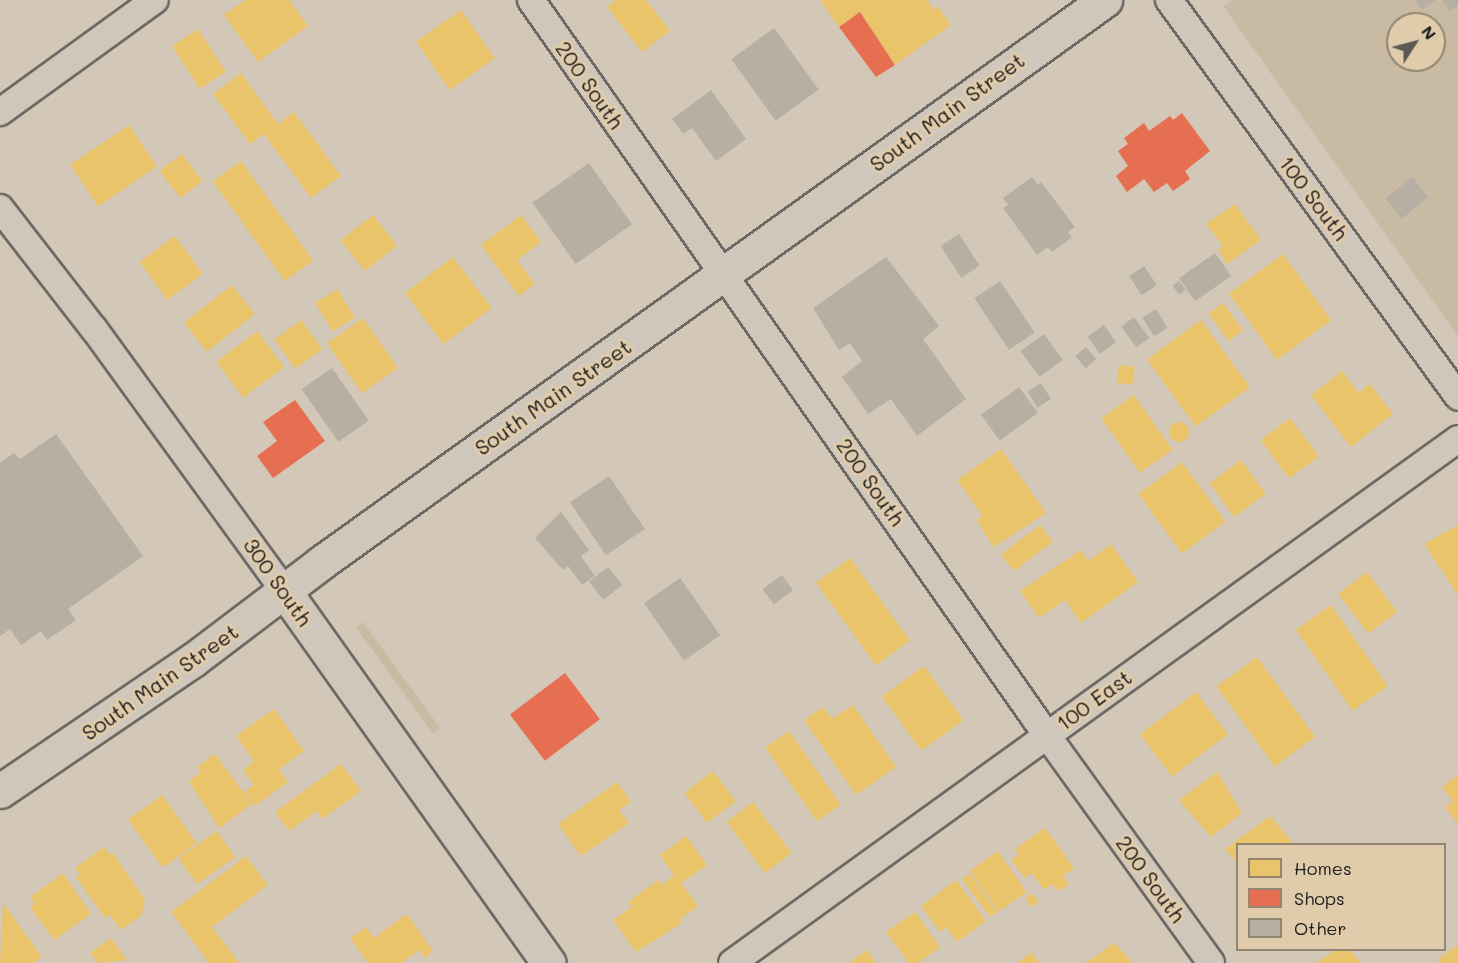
<!DOCTYPE html>
<html>
<head>
<meta charset="utf-8">
<style>
  body { margin:0 }
  #map { position:relative; width:1458px; height:963px; overflow:hidden; background:#d3c8b7; font-family:Mali,sans-serif }
  div>[style] { position:absolute }
  [style*='--x'] { left:calc(var(--x)*1px); top:calc(var(--y)*1px); width:calc(var(--w)*1px); rotate:calc(var(--a)*1deg) }
  .green>* { inset:0; background:#c9baa3; transform-origin:0 0 }
  .homes>* { inset:0; background:#e9c46a; transform-origin:0 0 }
  .round { border-radius:50% }
  .shops>* { inset:0; background:#e76f51; transform-origin:0 0 }
  .building>* { inset:0; background:#b7afa3; transform-origin:0 0 }
  .roads { filter:drop-shadow(2px 0 #6e6962) drop-shadow(-2px 0 #6e6962) drop-shadow(0 2px #6e6962) drop-shadow(0 -2px #6e6962) }
  .street>* { height:26px; margin:-13px; padding:0 13px; transform-origin:13px; border-radius:13px; background:#cfc7bb }
  .secondary>* { height:33px; margin:-16.5px; padding:0 16.5px; transform-origin:16.5px; border-radius:16.5px; background:#cfc7bb }
  .primary>* { height:33px; margin:-16.5px; padding:0 16.5px; transform-origin:16.5px; border-radius:16.5px; background:#cfc7bb }
  span { translate:-50% -50%; white-space:nowrap; text-align:center; line-height:1.15; -webkit-text-stroke:6px #e0cbaa; paint-order:stroke }
  .street-label { font-size:21px; color:#1c1c1c }
  .legend { position:absolute; left:1236px; top:843px; width:210px; height:108px; box-sizing:border-box; background:#e0cbaa; border:2px solid #928571; margin:0; padding:8px 10px; list-style:none; font-size:18px; color:#1c1c1c }
  .legend li { display:flex; align-items:center; gap:12px; height:30px }
  .legend b { width:30px; border:2px solid #928571 }
  .north { position:absolute; left:1386px; top:12px; width:60px; height:60px; box-sizing:border-box; background:#e0cbaa; border:2px solid #928571; border-radius:50%; rotate:54deg; font-size:16px; font-weight:700; line-height:24px; text-align:center; color:#1c1c1c }
  .north::after { content:''; display:block; margin:auto; width:21px; height:27px; background:#5c5852; clip-path:polygon(50% 0,100% 100%,50% 72%,0 100%) }
</style>
</head>
<body>
<div id="map">
  <div class="green">
    <div style="clip-path:polygon(evenodd,1232px 0,1458px 0,1458px 336px,1223px 6px,1232px 0,1398px 24px,1434px 24px,1434px 60px,1398px 60px,1398px 24px)"></div>
    <div style="left:363px;top:622px;width:131px;height:9px;rotate:54deg"></div>
  </div>
  <div class="homes">
    <div style="clip-path:polygon(245px 0,289px 0,308px 26px,258px 62px,224px 15px)"></div>
    <div style="clip-path:polygon(616px 0,646px 0,670px 31px,642px 52px,607px 7px)"></div>
    <div style="clip-path:polygon(820px 0,927px 0,934px 10px,937px 6px,951px 25px,895px 65px,860px 12px,839px 27px)"></div>
    <div style="left:461px;top:10px;width:59px;height:55px;rotate:55deg"></div>
    <div style="left:198px;top:29px;width:51px;height:31px;rotate:57deg"></div>
    <div style="clip-path:polygon(241px 73px,278px 124px,294px 112px,341px 176px,311px 198px,264px 134px,250px 144px,213px 94px)"></div>
    <div style="left:129px;top:125px;width:50px;height:71px;rotate:56deg"></div>
    <div style="left:182px;top:154px;width:34px;height:28px;rotate:53deg"></div>
    <div style="left:241px;top:161px;width:123px;height:35px;rotate:54deg"></div>
    <div style="clip-path:polygon(1235px 204px,1261px 240px,1227px 264px,1218px 250px,1223px 246px,1206px 224px)"></div>
    <div style="left:373px;top:215px;width:39px;height:41px;rotate:52deg"></div>
    <div style="clip-path:polygon(521px 215px,541px 242px,517px 260px,535px 284px,519px 296px,481px 245px)"></div>
    <div style="left:175px;top:236px;width:47px;height:44px;rotate:54deg"></div>
    <div style="left:1283px;top:254px;width:82px;height:67px;rotate:54deg"></div>
    <div style="left:453px;top:257px;width:64px;height:60px;rotate:53deg"></div>
    <div style="left:232px;top:285px;width:37px;height:61px;rotate:52deg"></div>
    <div style="left:337px;top:289px;width:34px;height:26px;rotate:58deg"></div>
    <div style="left:1223px;top:303px;width:34px;height:18px;rotate:54deg"></div>
    <div style="left:363px;top:318px;width:61px;height:44px;rotate:55deg"></div>
    <div style="left:301px;top:320px;width:36px;height:33px;rotate:54deg"></div>
    <div style="left:1201px;top:320px;width:83px;height:67px;rotate:54deg"></div>
    <div style="left:257px;top:331px;width:45px;height:51px;rotate:53deg"></div>
    <div style="left:1119px;top:365px;width:16px;height:18px;rotate:7deg"></div>
    <div style="clip-path:polygon(1342px 371px,1359px 393px,1370px 384px,1393px 414px,1351px 447px,1311px 395px)"></div>
    <div style="left:1134px;top:395px;width:67px;height:40px;rotate:55deg"></div>
    <div style="left:1290px;top:418px;width:48px;height:37px;rotate:53deg"></div>
    <div class="round" style="left:1169px;top:422px;width:20px;height:20px"></div>
    <div style="clip-path:polygon(1001px 449px,1046px 513px,994px 547px,976px 520px,983px 516px,957px 480px)"></div>
    <div style="left:1241px;top:460px;width:42px;height:39px;rotate:54deg"></div>
    <div style="left:1182px;top:462px;width:74px;height:54px;rotate:54deg"></div>
    <div style="left:1040px;top:525px;width:21px;height:49px;rotate:53deg"></div>
    <div style="clip-path:polygon(1458px 525px,1458px 595px,1424px 544px)"></div>
    <div style="clip-path:polygon(1111px 544px,1138px 582px,1081px 623px,1065px 600px,1039px 618px,1020px 591px,1081px 550px,1088px 561px)"></div>
    <div style="left:850px;top:558px;width:102px;height:42px;rotate:54deg"></div>
    <div style="left:1367px;top:572px;width:50px;height:36px;rotate:53deg"></div>
    <div style="left:1331px;top:605px;width:99px;height:43px;rotate:55deg"></div>
    <div style="left:1257px;top:657px;width:99px;height:50px;rotate:54deg"></div>
    <div style="left:924px;top:666px;width:67px;height:52px;rotate:54deg"></div>
    <div style="left:1196px;top:692px;width:53px;height:70px;rotate:53deg"></div>
    <div style="clip-path:polygon(853px 705px,896px 767px,856px 795px,804px 720px,823px 707px,832px 719px)"></div>
    <div style="clip-path:polygon(274px 709px,304px 751px,279px 769px,288px 782px,255px 806px,244px 792px,254px 785px,243px 770px,254px 761px,236px 736px)"></div>
    <div style="left:789px;top:731px;width:90px;height:29px;rotate:55deg"></div>
    <div style="clip-path:polygon(215px 754px,252px 804px,219px 828px,189px 781px,201px 772px,197px 767px)"></div>
    <div style="clip-path:polygon(341px 764px,361px 791px,322px 819px,317px 811px,289px 831px,275px 812px)"></div>
    <div style="left:713px;top:771px;width:38px;height:36px;rotate:53deg"></div>
    <div style="clip-path:polygon(1217px 772px,1242px 813px,1211px 837px,1179px 800px)"></div>
    <div style="clip-path:polygon(1458px 775px,1458px 822px,1457px 823px,1445px 807px,1453px 801px,1442px 787px)"></div>
    <div style="clip-path:polygon(617px 782px,631px 802px,619px 810px,629px 823px,581px 856px,558px 824px)"></div>
    <div style="left:162px;top:795px;width:59px;height:42px;rotate:54deg"></div>
    <div style="left:753px;top:802px;width:64px;height:33px;rotate:53deg"></div>
    <div style="clip-path:polygon(1270px 816px,1294px 844px,1238px 844px,1238px 864px,1225px 849px)"></div>
    <div style="clip-path:polygon(1045px 828px,1074px 868px,1063px 876px,1069px 884px,1058px 891px,1052px 884px,1044px 890px,1032px 873px,1025px 878px,1011px 860px,1019px 855px,1015px 849px)"></div>
    <div style="left:217px;top:831px;width:32px;height:47px;rotate:55deg"></div>
    <div style="clip-path:polygon(686px 836px,707px 865px,681px 883px,698px 906px,680px 919px,682px 923px,636px 952px,613px 920px,632px 907px,628px 902px,658px 880px,662px 885px,674px 875px,660px 855px)"></div>
    <div style="clip-path:polygon(104px 847px,110px 855px,113px 853px,145px 900px,141px 916px,121px 930px,110px 915px,105px 918px,76px 877px,80px 874px,75px 868px)"></div>
    <div style="left:998px;top:851px;width:50px;height:34px;rotate:55deg"></div>
    <div style="clip-path:polygon(246px 856px,268px 885px,212px 927px,239px 963px,209px 963px,171px 912px)"></div>
    <div style="clip-path:polygon(63px 873px,91px 914px,54px 940px,30px 907px,35px 904px,30px 897px)"></div>
    <div style="clip-path:polygon(970px 873px,997px 912px,990px 917px,962px 879px)"></div>
    <div style="clip-path:polygon(956px 880px,986px 921px,957px 942px,946px 927px,940px 932px,921px 906px)"></div>
    <div style="left:1032px;top:893px;width:11px;height:9px;rotate:52deg"></div>
    <div style="clip-path:polygon(3px 903px,42px 957px,33px 963px,0 963px)"></div>
    <div style="clip-path:polygon(915px 912px,940px 947px,918px 963px,909px 963px,886px 932px)"></div>
    <div style="clip-path:polygon(407px 914px,433px 951px,424px 958px,419px 950px,401px 963px,368px 963px,350px 938px,366px 927px,374px 938px)"></div>
    <div style="clip-path:polygon(111px 938px,127px 960px,98px 963px,90px 953px)"></div>
    <div style="clip-path:polygon(1114px 943px,1133px 963px,1086px 963px)"></div>
    <div style="clip-path:polygon(1458px 945px,1458px 963px,1440px 963px,1438px 959px)"></div>
    <div style="clip-path:polygon(867px 950px,876px 963px,849px 963px)"></div>
    <div style="clip-path:polygon(1335px 950px,1350px 950px,1361px 963px,1317px 963px)"></div>
    <div style="clip-path:polygon(1032px 952px,1039px 963px,1017px 963px)"></div>
  </div>
  <div class="shops">
    <div style="clip-path:polygon(860px 12px,895px 65px,876px 77px,839px 27px)"></div>
    <div style="clip-path:polygon(1182px 113px,1210px 151px,1185px 171px,1190px 179px,1173px 191px,1167px 183px,1154px 192px,1144px 179px,1127px 192px,1116px 176px,1128px 166px,1118px 151px,1128px 144px,1124px 138px,1144px 123px,1149px 131px,1170px 116px,1173px 120px)"></div>
    <div style="clip-path:polygon(295px 400px,325px 441px,273px 478px,257px 456px,277px 441px,263px 422px)"></div>
    <div style="left:565px;top:673px;width:58px;height:69px;rotate:53deg"></div>
  </div>
  <div class="building">
    <div style="clip-path:polygon(1415px 0,1436px 0,1422px 10px)"></div>
    <div style="clip-path:polygon(1442px 0,1458px 0,1458px 5px,1450px 11px)"></div>
    <div style="left:774px;top:28px;width:76px;height:53px;rotate:54deg"></div>
    <div style="clip-path:polygon(711px 90px,746px 139px,716px 161px,692px 128px,683px 134px,672px 119px)"></div>
    <div style="left:589px;top:163px;width:75px;height:69px;rotate:55deg"></div>
    <div style="clip-path:polygon(1032px 177px,1038px 185px,1041px 182px,1075px 227px,1068px 232px,1072px 237px,1052px 252px,1048px 247px,1037px 255px,1003px 208px,1008px 205px,1003px 198px)"></div>
    <div style="left:1412px;top:177px;width:26px;height:34px;rotate:51deg"></div>
    <div style="left:959px;top:234px;width:38px;height:22px;rotate:57deg"></div>
    <div style="left:1215px;top:253px;width:28px;height:44px;rotate:55deg"></div>
    <div style="clip-path:polygon(886px 257px,939px 326px,923px 339px,966px 399px,917px 436px,891px 399px,868px 414px,842px 377px,862px 361px,850px 343px,839px 350px,813px 308px)"></div>
    <div style="left:1144px;top:266px;width:23px;height:18px;rotate:56deg"></div>
    <div style="left:1000px;top:281px;width:62px;height:31px;rotate:56deg"></div>
    <div style="left:1179px;top:281px;width:11px;height:8px;rotate:52deg"></div>
    <div style="left:1156px;top:309px;width:22px;height:16px;rotate:58deg"></div>
    <div style="left:1134px;top:317px;width:26px;height:16px;rotate:54deg"></div>
    <div style="left:1104px;top:325px;width:21px;height:20px;rotate:55deg"></div>
    <div style="left:1044px;top:334px;width:32px;height:29px;rotate:54deg"></div>
    <div style="left:1086px;top:347px;width:16px;height:14px;rotate:50deg"></div>
    <div style="left:332px;top:368px;width:64px;height:37px;rotate:55deg"></div>
    <div style="left:1041px;top:383px;width:19px;height:16px;rotate:58deg"></div>
    <div style="left:1019px;top:387px;width:32px;height:47px;rotate:54deg"></div>
    <div style="clip-path:polygon(56px 434px,143px 556px,68px 609px,76px 620px,47px 640px,41px 631px,21px 645px,10px 629px,0 636px,0 463px,14px 453px,20px 459px)"></div>
    <div style="left:609px;top:476px;width:64px;height:47px;rotate:56deg"></div>
    <div style="clip-path:polygon(561px 512px,589px 550px,581px 556px,595px 576px,582px 585px,568px 566px,563px 570px,535px 538px)"></div>
    <div style="left:608px;top:567px;width:23px;height:24px;rotate:52deg"></div>
    <div style="left:782px;top:575px;width:19px;height:24px;rotate:54deg"></div>
    <div style="left:680px;top:578px;width:70px;height:44px;rotate:55deg"></div>
  </div>
  <div class="roads">
    <div class="street">
      <div style="--x:531;--y:0;--w:897;--a:54.95"></div>
      <div style="--x:1046;--y:734;--w:282;--a:54.2"></div>
      <div style="--x:1169;--y:0;--w:491;--a:53.9"></div>
      <div style="--x:0;--y:112;--w:191;--a:-35.9"></div>
      <div style="--x:0;--y:208;--w:153;--a:52.2"></div>
      <div style="--x:94;--y:329;--w:325;--a:54"></div>
      <div style="--x:732;--y:963;--w:895;--a:-35.82"></div>
    </div>
    <div class="secondary">
      <div style="--x:285;--y:592;--w:455;--a:54.6"></div>
    </div>
    <div class="primary">
      <div style="--x:0;--y:791;--w:233;--a:-34.2"></div>
      <div style="--x:193;--y:660;--w:162;--a:-37.2"></div>
      <div style="--x:322;--y:562;--w:964;--a:-35.67"></div>
    </div>
  </div>
  <div class="street-label">
    <span style="left:590px;top:85px;rotate:55deg">200 South</span>
    <span style="left:947px;top:112px;rotate:-36deg">South Main Street</span>
    <span style="left:1314px;top:198px;rotate:53deg">100 South</span>
    <span style="left:553px;top:397px;rotate:-35deg">South Main Street</span>
    <span style="left:871px;top:482px;rotate:55deg">200 South</span>
    <span style="left:278px;top:582px;rotate:55deg">300 South</span>
    <span style="left:160px;top:682px;rotate:-35deg">South Main Street</span>
    <span style="left:1094px;top:700px;rotate:-36deg">100 East</span>
    <span style="left:1151px;top:879px;rotate:54deg">200 South</span>
  </div>
  <ul class="legend">
  <li><b style="height:16px;background:#e9c46a"></b>Homes</li>
  <li><b style="height:16px;background:#e76f51"></b>Shops</li>
  <li><b style="height:16px;background:#b7afa3"></b>Other</li>
  </ul>
  <div class="north">N</div>
</div>
</body>
</html>
